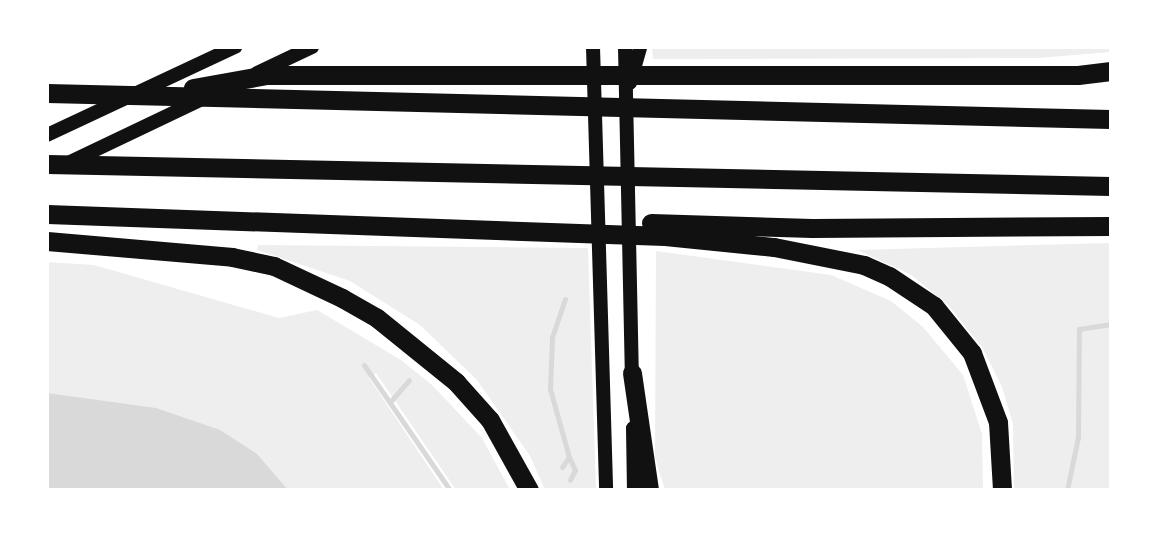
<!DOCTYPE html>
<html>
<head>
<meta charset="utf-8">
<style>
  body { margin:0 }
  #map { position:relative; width:1158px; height:537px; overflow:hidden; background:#fff; font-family:"Varela Round",sans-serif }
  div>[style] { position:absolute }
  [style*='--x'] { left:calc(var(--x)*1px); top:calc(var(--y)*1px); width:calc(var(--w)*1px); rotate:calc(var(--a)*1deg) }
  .green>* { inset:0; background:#eee }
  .water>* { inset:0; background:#d9d9d9 }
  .stream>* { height:5px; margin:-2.5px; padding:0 2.5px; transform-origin:2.5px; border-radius:2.5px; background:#d9d9d9 }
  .secondary>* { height:14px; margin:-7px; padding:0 7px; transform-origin:7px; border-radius:7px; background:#111 }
  .motorway>* { height:19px; margin:-9.5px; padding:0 9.5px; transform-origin:9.5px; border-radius:9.5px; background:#111 }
  span { translate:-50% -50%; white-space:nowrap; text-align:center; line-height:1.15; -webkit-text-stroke:5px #fff; paint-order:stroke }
  .frame { position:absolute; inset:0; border:49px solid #fff; pointer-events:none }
</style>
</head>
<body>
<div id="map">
  <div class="green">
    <div style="clip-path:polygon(652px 47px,1111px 47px,1111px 52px,1038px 58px,661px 59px,653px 59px)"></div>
    <div style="clip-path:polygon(1111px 243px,1111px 490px,1014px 490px,1013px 424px,1002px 387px,982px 347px,948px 305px,910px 274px,857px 250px)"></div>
    <div style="clip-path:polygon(258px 245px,588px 248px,596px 490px,545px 490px,530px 456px,477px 380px,420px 325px,350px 281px,257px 250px)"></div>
    <div style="clip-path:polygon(656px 251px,831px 275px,891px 301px,923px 327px,963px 375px,982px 434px,983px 490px,665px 490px,655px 457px)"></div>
    <div style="clip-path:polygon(47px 262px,94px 265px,279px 318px,317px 310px,401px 360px,432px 385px,482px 438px,510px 490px,456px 490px,376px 373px,369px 378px,444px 490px,47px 490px)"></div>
  </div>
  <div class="water">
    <div style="clip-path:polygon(47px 393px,156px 408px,220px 430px,257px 454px,288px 490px,47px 490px)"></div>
  </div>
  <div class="stream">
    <div style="--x:364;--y:365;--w:152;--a:55.5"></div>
    <div style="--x:390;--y:402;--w:29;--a:-49"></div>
    <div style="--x:569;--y:457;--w:14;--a:65"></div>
    <div style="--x:575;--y:470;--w:11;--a:117"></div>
    <div style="--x:562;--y:467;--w:12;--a:-55"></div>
    <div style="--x:569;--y:457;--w:71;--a:-105.6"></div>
    <div style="--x:550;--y:389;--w:52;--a:-87.8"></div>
    <div style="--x:552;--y:337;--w:40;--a:-71.1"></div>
    <div style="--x:1067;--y:490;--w:54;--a:-78.3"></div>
    <div style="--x:1078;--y:437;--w:108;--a:-89.5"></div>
    <div style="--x:1079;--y:329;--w:32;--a:-9"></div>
  </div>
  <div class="secondary">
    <div style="--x:593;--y:47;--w:443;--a:88.3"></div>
    <div style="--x:625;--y:47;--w:333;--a:88.8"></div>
    <div style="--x:257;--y:73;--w:61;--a:-25.3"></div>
    <div style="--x:630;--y:83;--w:37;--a:-74"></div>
    <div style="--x:47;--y:135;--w:208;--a:-25.1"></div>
    <div style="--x:68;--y:163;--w:151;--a:-25.5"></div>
    <div style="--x:633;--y:428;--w:62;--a:89.1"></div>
  </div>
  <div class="motorway">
    <div style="--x:193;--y:88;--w:75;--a:-10"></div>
    <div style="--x:267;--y:75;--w:811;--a:0"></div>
    <div style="--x:1078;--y:75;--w:33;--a:-7"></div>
    <div style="--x:47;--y:93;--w:1064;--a:1.4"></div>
    <div style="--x:47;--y:164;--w:1064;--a:1.18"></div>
    <div style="--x:47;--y:214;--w:618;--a:2.04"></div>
    <div style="--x:665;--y:236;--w:110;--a:5.8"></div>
    <div style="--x:774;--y:247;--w:92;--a:11.3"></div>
    <div style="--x:864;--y:265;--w:27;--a:24"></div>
    <div style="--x:889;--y:276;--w:54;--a:33.7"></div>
    <div style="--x:934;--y:306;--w:60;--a:51"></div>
    <div style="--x:972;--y:353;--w:74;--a:69.4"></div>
    <div style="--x:998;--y:422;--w:68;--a:86.6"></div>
    <div style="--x:651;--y:223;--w:161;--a:1.8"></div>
    <div style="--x:812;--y:228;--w:299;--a:-0.4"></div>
    <div style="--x:47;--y:241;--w:186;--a:4.9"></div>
    <div style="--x:232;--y:257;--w:43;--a:12.1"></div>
    <div style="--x:274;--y:266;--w:75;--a:25.2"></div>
    <div style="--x:342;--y:298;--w:40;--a:29.7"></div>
    <div style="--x:377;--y:318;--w:102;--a:39"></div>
    <div style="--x:456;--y:382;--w:51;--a:48.2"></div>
    <div style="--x:490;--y:420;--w:80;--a:60.9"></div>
    <div style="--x:632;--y:373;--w:118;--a:81.7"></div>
  </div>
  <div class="frame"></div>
</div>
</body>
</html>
